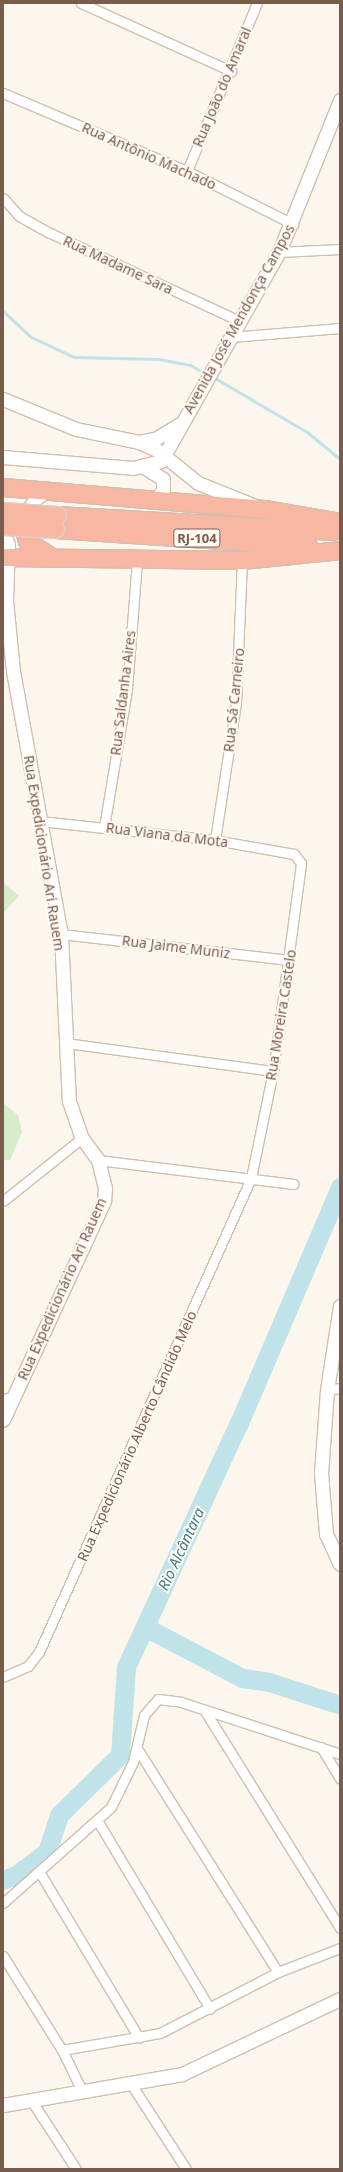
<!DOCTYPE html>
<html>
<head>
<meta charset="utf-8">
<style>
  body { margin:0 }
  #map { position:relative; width:343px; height:2172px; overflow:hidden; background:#fdf6ec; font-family:"Noto Sans",sans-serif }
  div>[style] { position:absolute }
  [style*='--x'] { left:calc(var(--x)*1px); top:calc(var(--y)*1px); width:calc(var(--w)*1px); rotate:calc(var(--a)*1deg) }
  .green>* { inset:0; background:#d8ecc9 }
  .stream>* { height:3px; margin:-1.5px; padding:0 1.5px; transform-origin:1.5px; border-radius:1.5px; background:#bfe3e8 }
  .river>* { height:19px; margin:-9.5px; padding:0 9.5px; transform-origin:9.5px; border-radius:9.5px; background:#bfe3e8 }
  .roads { filter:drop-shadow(1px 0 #d1beb0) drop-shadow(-1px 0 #d1beb0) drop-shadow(0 1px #d1beb0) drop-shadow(0 -1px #d1beb0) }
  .street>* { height:9px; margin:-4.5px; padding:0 4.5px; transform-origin:4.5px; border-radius:4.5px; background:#fff }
  .secondary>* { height:13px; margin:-6.5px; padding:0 6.5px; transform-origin:6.5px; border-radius:6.5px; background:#fff }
  .highway>* { height:17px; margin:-8.5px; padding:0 8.5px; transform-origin:8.5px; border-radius:8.5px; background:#f7b7a3 }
  .bridges { filter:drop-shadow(1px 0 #dad1cd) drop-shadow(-1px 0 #dad1cd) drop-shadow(0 1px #dad1cd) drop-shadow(0 -1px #dad1cd) }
  .highway-bridge>* { height:17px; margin:-8.5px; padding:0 8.5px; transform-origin:8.5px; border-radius:8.5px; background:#f7b7a3 }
  span { translate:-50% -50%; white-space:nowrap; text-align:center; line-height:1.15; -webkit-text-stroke:4px #fffaf3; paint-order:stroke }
  .shield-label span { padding:1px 3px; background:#fffaf3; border:1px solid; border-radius:3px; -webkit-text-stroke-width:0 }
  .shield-label { font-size:13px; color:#7a5c4d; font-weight:700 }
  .street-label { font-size:14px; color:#7a5c4d }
  .water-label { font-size:15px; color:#437c86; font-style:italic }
  .frame { position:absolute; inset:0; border:4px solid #7a5c4d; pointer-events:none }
</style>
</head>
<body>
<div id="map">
  <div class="green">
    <div style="clip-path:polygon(3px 882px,19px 896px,3px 913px)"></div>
    <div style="clip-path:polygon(3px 1103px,18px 1115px,22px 1132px,10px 1160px,3px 1160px)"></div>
  </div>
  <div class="stream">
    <div style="--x:3;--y:311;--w:38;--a:43"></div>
    <div style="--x:31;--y:337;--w:47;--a:24.9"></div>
    <div style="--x:74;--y:357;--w:85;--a:1.3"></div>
    <div style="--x:159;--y:359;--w:32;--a:11"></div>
    <div style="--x:190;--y:365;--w:18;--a:29"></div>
    <div style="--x:213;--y:377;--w:109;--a:30.3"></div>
    <div style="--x:307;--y:432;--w:43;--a:39.3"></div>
  </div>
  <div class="river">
    <div style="--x:145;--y:1627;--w:110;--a:27.7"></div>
    <div style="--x:242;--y:1678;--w:27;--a:8"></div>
    <div style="--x:269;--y:1682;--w:75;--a:17.9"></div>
    <div style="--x:3;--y:1880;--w:14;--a:-21"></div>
    <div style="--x:16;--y:1875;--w:39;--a:-37"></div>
    <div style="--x:47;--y:1852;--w:39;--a:-72"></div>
    <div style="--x:59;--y:1815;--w:86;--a:-44.5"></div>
    <div style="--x:120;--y:1755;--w:88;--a:-86.1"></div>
    <div style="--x:126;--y:1667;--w:269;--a:-65.2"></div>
    <div style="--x:239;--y:1423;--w:257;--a:-66.8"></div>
  </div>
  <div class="roads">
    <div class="street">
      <div style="--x:81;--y:3;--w:165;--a:24.4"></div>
      <div style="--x:3;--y:93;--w:200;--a:23"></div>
      <div style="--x:187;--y:171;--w:119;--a:26.6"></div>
      <div style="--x:187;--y:171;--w:182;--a:-67.4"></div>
      <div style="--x:3;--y:198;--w:24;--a:48"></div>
      <div style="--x:19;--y:216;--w:35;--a:29"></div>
      <div style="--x:50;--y:233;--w:209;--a:24.9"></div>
      <div style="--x:279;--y:252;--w:61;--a:-2.8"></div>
      <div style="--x:231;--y:337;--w:109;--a:-4.7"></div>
      <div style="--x:104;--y:827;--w:139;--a:-80.5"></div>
      <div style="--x:127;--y:690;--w:131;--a:-85.6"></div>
      <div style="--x:215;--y:840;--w:139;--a:-81.3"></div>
      <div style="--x:236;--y:703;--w:143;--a:-87.6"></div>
      <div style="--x:61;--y:934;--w:230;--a:6.5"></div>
      <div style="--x:66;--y:1043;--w:209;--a:7.7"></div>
      <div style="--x:98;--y:1160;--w:197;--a:7"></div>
      <div style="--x:3;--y:1201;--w:101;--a:-38.6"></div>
      <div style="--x:327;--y:1390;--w:13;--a:-9"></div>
      <div style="--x:3;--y:1399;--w:10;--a:-11"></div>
      <div style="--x:3;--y:1677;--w:27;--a:-24"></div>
      <div style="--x:28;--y:1666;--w:18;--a:-52"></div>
      <div style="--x:39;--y:1652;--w:519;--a:-65.9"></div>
      <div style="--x:251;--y:1178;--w:109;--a:-78.4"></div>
      <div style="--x:273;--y:1071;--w:210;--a:-82.3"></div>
      <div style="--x:301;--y:863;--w:11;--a:-128"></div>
      <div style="--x:294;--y:854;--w:80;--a:-170"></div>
      <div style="--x:215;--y:840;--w:176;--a:-173.8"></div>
      <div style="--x:205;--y:1711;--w:256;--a:58.1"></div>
      <div style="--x:321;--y:1747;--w:37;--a:59"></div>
      <div style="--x:138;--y:1750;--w:262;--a:57.8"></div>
      <div style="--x:97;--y:1820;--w:220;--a:59.1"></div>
      <div style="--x:40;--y:1873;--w:192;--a:59"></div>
      <div style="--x:3;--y:1903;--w:144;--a:-41.6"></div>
      <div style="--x:111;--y:1807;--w:50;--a:-63.9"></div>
      <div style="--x:133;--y:1762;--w:48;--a:-76.8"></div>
      <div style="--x:144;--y:1715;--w:21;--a:-49"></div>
      <div style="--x:158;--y:1699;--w:23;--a:7"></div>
      <div style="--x:181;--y:1702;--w:167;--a:18.1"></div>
      <div style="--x:3;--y:1956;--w:111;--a:57.9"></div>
      <div style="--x:62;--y:2050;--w:46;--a:64"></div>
      <div style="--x:62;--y:2050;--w:99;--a:-9.8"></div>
      <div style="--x:160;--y:2033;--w:133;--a:-27.3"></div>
      <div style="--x:278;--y:1972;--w:66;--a:-21.2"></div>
      <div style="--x:131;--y:2084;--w:101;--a:57.1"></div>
      <div style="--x:31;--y:2100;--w:82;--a:56.9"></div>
    </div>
    <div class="secondary">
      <div style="--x:3;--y:399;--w:79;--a:22.3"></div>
      <div style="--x:76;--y:429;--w:64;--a:11.7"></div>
      <div style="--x:139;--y:442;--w:16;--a:-11"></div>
      <div style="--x:155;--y:439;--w:29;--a:-31"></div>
      <div style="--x:139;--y:442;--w:20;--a:24"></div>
      <div style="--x:157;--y:450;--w:53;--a:38.8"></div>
      <div style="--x:198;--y:483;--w:59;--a:21.8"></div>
      <div style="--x:3;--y:457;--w:130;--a:4.8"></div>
      <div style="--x:133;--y:468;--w:29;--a:-14"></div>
      <div style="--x:161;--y:461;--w:240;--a:-60.6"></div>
      <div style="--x:279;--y:252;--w:164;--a:-68.1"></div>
      <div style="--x:144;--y:467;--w:22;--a:32"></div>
      <div style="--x:163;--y:479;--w:10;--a:90"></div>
      <div style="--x:163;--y:489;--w:12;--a:121"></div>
      <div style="--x:21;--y:519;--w:26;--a:-54"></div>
      <div style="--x:36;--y:498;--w:14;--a:-34"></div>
      <div style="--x:3;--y:533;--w:12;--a:66"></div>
      <div style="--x:8;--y:544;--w:57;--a:92"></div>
      <div style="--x:6;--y:601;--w:70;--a:84.3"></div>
      <div style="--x:13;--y:671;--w:267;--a:79.7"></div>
      <div style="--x:61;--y:934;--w:167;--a:87.3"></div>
      <div style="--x:69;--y:1101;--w:39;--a:71"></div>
      <div style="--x:82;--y:1138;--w:27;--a:54"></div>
      <div style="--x:98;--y:1160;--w:29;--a:76"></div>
      <div style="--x:105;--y:1188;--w:13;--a:94"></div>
      <div style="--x:104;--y:1201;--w:241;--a:114.8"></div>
      <div style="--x:340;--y:1306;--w:85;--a:98.8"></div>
      <div style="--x:327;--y:1390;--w:83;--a:94.1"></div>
      <div style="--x:321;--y:1473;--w:61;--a:85.3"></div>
      <div style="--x:326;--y:1534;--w:33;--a:65"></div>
      <div style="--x:3;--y:2105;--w:182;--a:-9.8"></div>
      <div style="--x:182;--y:2074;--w:175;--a:-25.4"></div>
    </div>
    <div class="highway">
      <div style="--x:3;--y:487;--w:262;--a:4.8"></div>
      <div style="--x:264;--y:509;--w:77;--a:9.7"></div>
      <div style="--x:57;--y:515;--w:277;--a:3.3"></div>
      <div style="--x:21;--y:519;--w:23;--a:75"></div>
      <div style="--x:27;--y:541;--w:31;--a:33"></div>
      <div style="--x:55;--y:529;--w:254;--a:3.8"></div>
      <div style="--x:3;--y:557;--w:239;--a:0.7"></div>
      <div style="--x:242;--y:560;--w:99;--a:-5.8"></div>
    </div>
  </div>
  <div class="bridges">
    <div class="highway-bridge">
      <div style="--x:3;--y:511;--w:54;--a:4.2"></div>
      <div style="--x:3;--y:526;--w:52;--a:3.3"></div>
    </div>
  </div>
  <div class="shield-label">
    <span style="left:197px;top:538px">RJ-104</span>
  </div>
  <div class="street-label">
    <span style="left:222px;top:87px;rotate:-67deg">Rua João do Amaral</span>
    <span style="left:149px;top:156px;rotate:24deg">Rua Antônio Machado</span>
    <span style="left:118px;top:265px;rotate:25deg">Rua Madame Sara</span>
    <span style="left:239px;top:319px;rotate:-61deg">Avenida José Mendonça Campos</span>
    <span style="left:123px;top:693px;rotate:-83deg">Rua Saldanha Aires</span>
    <span style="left:234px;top:700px;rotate:-84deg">Rua Sá Carneiro</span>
    <span style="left:167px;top:835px;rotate:7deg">Rua Viana da Mota</span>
    <span style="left:44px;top:853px;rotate:81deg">Rua Expedicionário Ari Rauem</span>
    <span style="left:176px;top:947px;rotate:7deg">Rua Jaime Muniz</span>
    <span style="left:281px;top:1015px;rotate:-81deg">Rua Moreira Castelo</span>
    <span style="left:62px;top:1289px;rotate:-66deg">Rua Expedicionário Ari Rauem</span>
    <span style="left:137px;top:1436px;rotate:-66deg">Rua Expedicionário Alberto Cândido Melo</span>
  </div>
  <div class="water-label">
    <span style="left:181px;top:1549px;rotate:-65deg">Rio Alcântara</span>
  </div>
  <div class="frame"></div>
</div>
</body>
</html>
